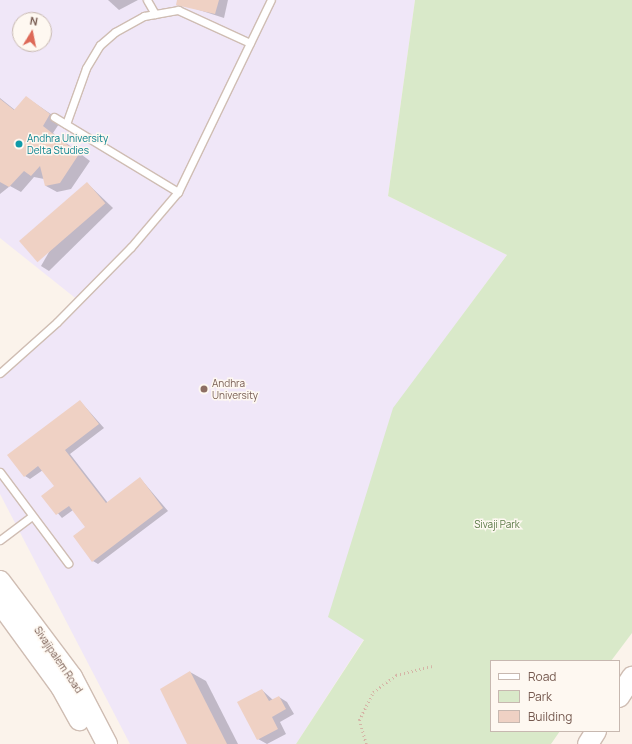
<!DOCTYPE html>
<html>
<head>
<meta charset="utf-8">
<style>
  body { margin:0 }
  #map { position:relative; width:632px; height:744px; overflow:hidden; background:#fbf3eb; font-family:Manrope,sans-serif }
  div>[style] { position:absolute }
  [style*='--x'] { left:calc(var(--x)*1px); top:calc(var(--y)*1px); width:calc(var(--w)*1px); rotate:calc(var(--a)*1deg) }
  .education>* { inset:0; background:#f0e7f8 }
  .green>* { inset:0; background:#d9e9c9 }
  .shadow>* { inset:0; background:#0003 }
  .building>* { inset:0; background:#efd1c4; transform-origin:0 0 }
  .path>* { height:2.5px; margin-top:-1.25px; transform-origin:0; background:repeating-linear-gradient(90deg,#d5b4a6 0 1px,transparent 0 4px) }
  .roads { filter:drop-shadow(1px 0 #cfbdb3) drop-shadow(-1px 0 #cfbdb3) drop-shadow(0 1px #cfbdb3) drop-shadow(0 -1px #cfbdb3) }
  .lane>* { height:7px; margin:-3.5px; padding:0 3.5px; transform-origin:3.5px; border-radius:3.5px; background:#fff }
  .secondary>* { height:20px; margin:-10px; padding:0 10px; transform-origin:10px; border-radius:10px; background:#fff }
  .dots>* { width:11px; height:11px; translate:-50% -50%; box-sizing:border-box; border:2px solid #fef8f1; border-radius:50% }
  span { translate:-50% -50%; white-space:nowrap; text-align:center; line-height:1.15; -webkit-text-stroke:3px #fef8f1; paint-order:stroke }
  .culture-label { font-size:10px; color:#0d838f }
  .left { translate:0 -50%; text-align:left }
  .education-label { font-size:10px; color:#785e54 }
  .park-label { font-size:10px; color:#5b7a47 }
  .street-label { font-size:10px; color:#75594f }
  .legend { position:absolute; left:490px; top:660px; width:130px; height:72px; box-sizing:border-box; background:#fef8f1; border:1px solid #c7b8b0; margin:0; padding:5px 7px; list-style:none; font-size:12px; color:#75594f }
  .legend li { display:flex; align-items:center; gap:8px; height:20px }
  .legend b { width:20px; border:1px solid #c7b8b0 }
  .north { position:absolute; left:12px; top:12px; width:40px; height:40px; box-sizing:border-box; background:#fef8f1; border:1px solid #c7b8b0; border-radius:50%; rotate:10deg; font-size:11px; font-weight:700; line-height:16px; text-align:center; color:#75594f }
  .north::after { content:''; display:block; margin:auto; width:14px; height:18px; background:#dd6958; clip-path:polygon(50% 0,100% 100%,50% 72%,0 100%) }
</style>
</head>
<body>
<div id="map">
  <div class="education">
    <div style="clip-path:polygon(evenodd,0 0,415px 0,388px 196px,507px 255px,393px 409px,364px 639px,296px 744px,130px 744px,0 494px,0 369px,79px 301px,0 238px,0 0,20px 20px,44px 20px,44px 44px,20px 44px,20px 20px)"></div>
  </div>
  <div class="green">
    <div style="clip-path:polygon(415px 0,632px 0,632px 633px,611px 661px,491px 661px,491px 731px,560px 731px,551px 744px,296px 744px,364px 640px,328px 617px,393px 408px,507px 255px,388px 196px)"></div>
  </div>
  <div class="shadow">
    <div style="clip-path:polygon(108px 0,138px 0,119px 10px)"></div>
    <div style="clip-path:polygon(195px 0,228px 0,224px 18px,193px 8px)"></div>
    <div style="clip-path:polygon(26px 97px,61px 121px,53px 133px,90px 161px,71px 189px,57px 192px,46px 186px,44px 179px,34px 177px,21px 192px,10px 186px,0 194px,0 98px,15px 110px)"></div>
    <div style="clip-path:polygon(88px 184px,113px 208px,49px 271px,41px 266px)"></div>
    <div style="clip-path:polygon(80px 401px,104px 428px,70px 454px,108px 503px,140px 478px,168px 511px,98px 564px,93px 561px,86px 527px,73px 510px,62px 518px,43px 496px,55px 486px,43px 470px,30px 479px,25px 476px)"></div>
    <div style="clip-path:polygon(190px 672px,206px 681px,238px 744px,188px 744px)"></div>
    <div style="clip-path:polygon(262px 690px,273px 700px,279px 697px,287px 702px,294px 714px,280px 722px,286px 734px,267px 744px,258px 739px)"></div>
  </div>
  <div class="building">
    <div style="clip-path:polygon(177px 0,219px 0,215px 14px,176px 5px)"></div>
    <div style="clip-path:polygon(26px 96px,50px 114px,43px 126px,79px 154px,60px 183px,45px 186px,40px 166px,31px 176px,24px 171px,9px 187px,0 182px,0 99px,14px 110px)"></div>
    <div style="left:87px;top:182px;width:28px;height:90px;rotate:49deg"></div>
    <div style="clip-path:polygon(80px 400px,99px 424px,65px 450px,106px 503px,140px 477px,163px 508px,92px 562px,73px 536px,85px 527px,69px 506px,56px 515px,41px 496px,54px 486px,38px 466px,24px 477px,7px 455px)"></div>
    <div style="clip-path:polygon(190px 671px,227px 744px,187px 744px,160px 689px)"></div>
    <div style="clip-path:polygon(262px 689px,269px 701px,279px 696px,286px 709px,272px 717px,278px 729px,257px 740px,237px 702px)"></div>
  </div>
  <div class="path">
    <div style="--x:366;--y:744;--w:25;--a:-106"></div>
    <div style="--x:359;--y:720;--w:31;--a:-63"></div>
    <div style="--x:373;--y:692;--w:29;--a:-36"></div>
    <div style="--x:396;--y:675;--w:37;--a:-14"></div>
  </div>
  <div class="roads">
    <div class="lane">
      <div style="--x:147;--y:0;--w:16;--a:60"></div>
      <div style="--x:54;--y:117;--w:145;--a:31.2"></div>
      <div style="--x:66;--y:124;--w:59;--a:-70.3"></div>
      <div style="--x:86;--y:68;--w:27;--a:-59"></div>
      <div style="--x:100;--y:45;--w:20;--a:-41"></div>
      <div style="--x:115;--y:32;--w:33;--a:-29"></div>
      <div style="--x:144;--y:16;--w:35;--a:-10"></div>
      <div style="--x:178;--y:10;--w:79;--a:24.6"></div>
      <div style="--x:0;--y:373;--w:76;--a:-41.8"></div>
      <div style="--x:57;--y:322;--w:105;--a:-45.4"></div>
      <div style="--x:131;--y:247;--w:72;--a:-49.5"></div>
      <div style="--x:178;--y:192;--w:213;--a:-64.2"></div>
      <div style="--x:0;--y:472;--w:114;--a:53.2"></div>
      <div style="--x:0;--y:540;--w:40;--a:-37"></div>
    </div>
    <div class="secondary">
      <div style="--x:0;--y:581;--w:120;--a:53.1"></div>
      <div style="--x:72;--y:677;--w:76;--a:62.4"></div>
      <div style="--x:0;--y:603;--w:104;--a:54"></div>
      <div style="--x:61;--y:687;--w:38;--a:61"></div>
      <div style="--x:619;--y:697;--w:24;--a:-57"></div>
      <div style="--x:588;--y:744;--w:15;--a:-58"></div>
    </div>
  </div>
  <div class="dots">
    <div style="left:19px;top:144px;background:#0f9aa8"></div>
    <div style="left:204px;top:389px;background:#8d6e63"></div>
  </div>
  <div class="culture-label">
    <span class="left" style="left:27px;top:144px">Andhra University<br>Delta Studies</span>
  </div>
  <div class="education-label">
    <span class="left" style="left:212px;top:389px">Andhra<br>University</span>
  </div>
  <div class="park-label">
    <span style="left:497px;top:525px">Sivaji Park</span>
  </div>
  <div class="street-label">
    <span style="left:58px;top:660px;rotate:56deg">Sivajipalem Road</span>
  </div>
  <ul class="legend">
  <li><b style="height:5px;background:#fff"></b>Road</li>
  <li><b style="height:11px;background:#d9e9c9"></b>Park</li>
  <li><b style="height:11px;background:#efd1c4"></b>Building</li>
  </ul>
  <div class="north">N</div>
</div>
</body>
</html>
